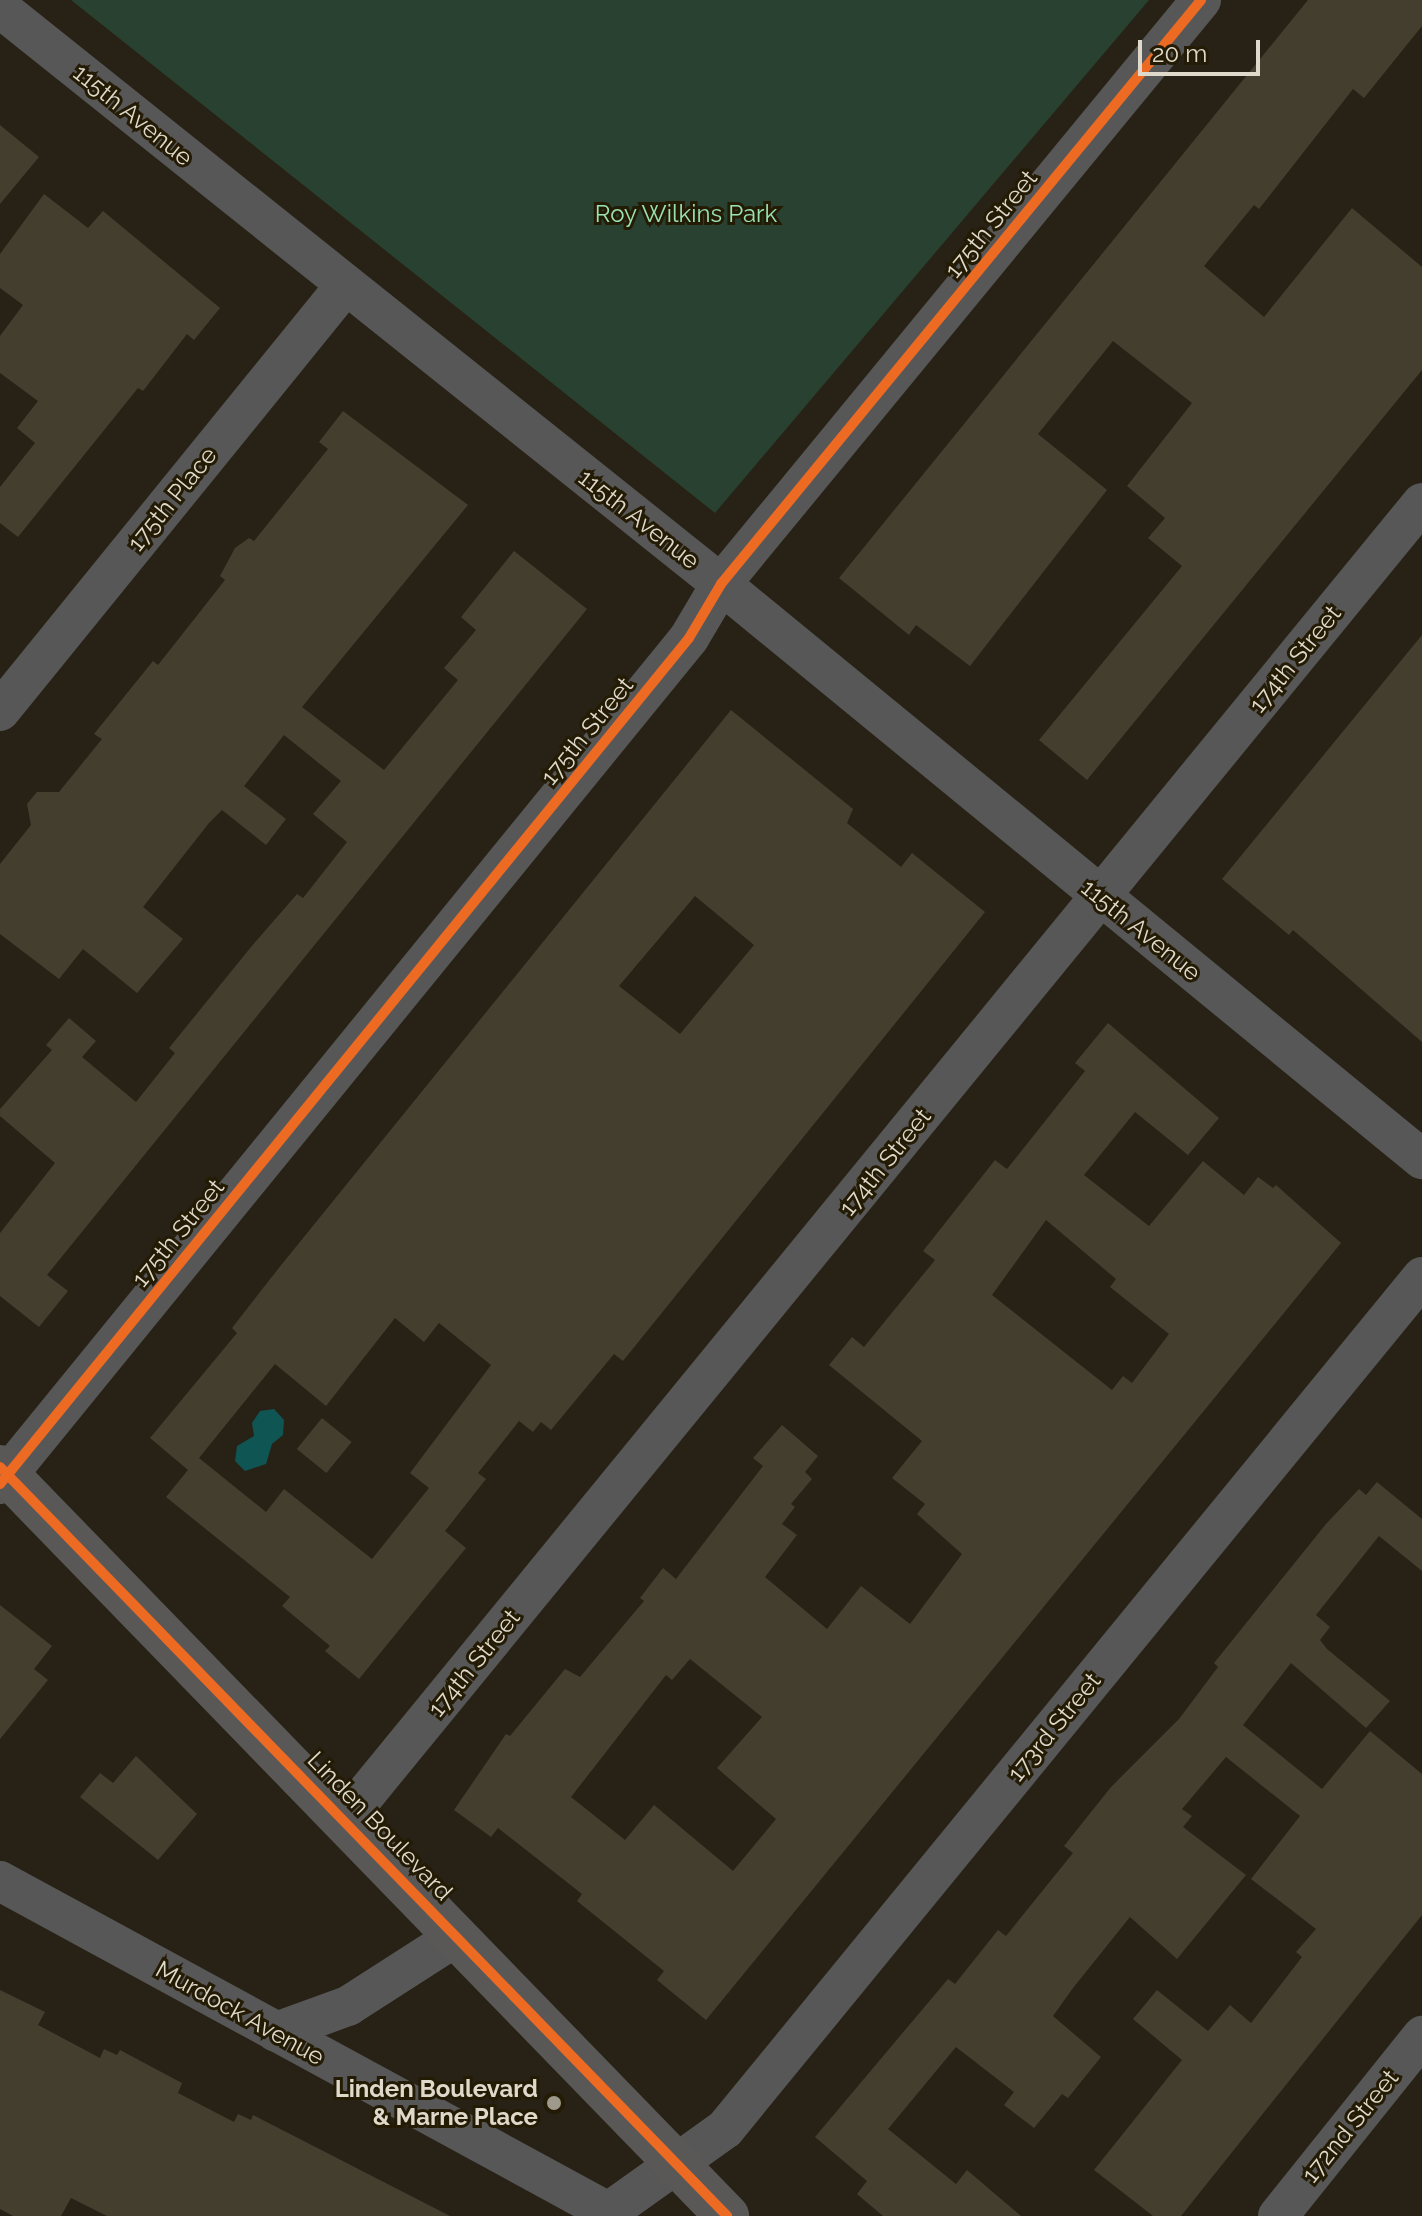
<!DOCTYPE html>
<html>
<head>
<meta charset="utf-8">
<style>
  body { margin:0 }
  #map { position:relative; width:1422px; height:2216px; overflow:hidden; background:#272215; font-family:Raleway,sans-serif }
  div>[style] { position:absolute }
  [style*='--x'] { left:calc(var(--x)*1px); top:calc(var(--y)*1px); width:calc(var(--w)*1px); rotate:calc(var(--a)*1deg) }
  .green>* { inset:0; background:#294130 }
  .water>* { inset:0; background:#0f5554 }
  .building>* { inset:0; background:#443e2f; transform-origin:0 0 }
  .minor>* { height:40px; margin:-20px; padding:0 20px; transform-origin:20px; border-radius:20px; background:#585757 }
  .secondary>* { height:44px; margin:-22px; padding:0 22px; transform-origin:22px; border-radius:22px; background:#5a5857 }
  .cycleway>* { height:10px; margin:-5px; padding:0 5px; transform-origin:5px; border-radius:5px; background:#ed6a23 }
  .dots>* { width:22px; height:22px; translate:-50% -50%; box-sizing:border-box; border:4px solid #241b05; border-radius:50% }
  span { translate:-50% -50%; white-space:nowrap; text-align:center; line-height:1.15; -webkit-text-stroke:6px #241b05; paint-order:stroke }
  .street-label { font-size:24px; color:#dfd9cb }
  .park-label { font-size:24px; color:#98e2b3 }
  .poi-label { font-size:24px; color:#dfd9cb; font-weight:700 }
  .right { translate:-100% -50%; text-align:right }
  .scale { position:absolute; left:1138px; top:40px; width:122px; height:36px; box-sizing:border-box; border:4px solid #dfd9cb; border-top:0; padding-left:10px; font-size:24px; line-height:28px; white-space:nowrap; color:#dfd9cb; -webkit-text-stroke:6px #241b05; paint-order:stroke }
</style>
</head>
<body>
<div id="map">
  <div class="green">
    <div style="clip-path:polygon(71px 0,1149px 0,715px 513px)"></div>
  </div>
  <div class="water">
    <div style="clip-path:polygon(274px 1409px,284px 1420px,283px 1435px,272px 1444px,266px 1464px,245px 1471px,235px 1461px,237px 1446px,254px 1436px,252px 1423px,260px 1411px)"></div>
  </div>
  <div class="building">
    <div style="clip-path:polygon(1308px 0,1422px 0,1422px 26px,1364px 98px,1353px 89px,1259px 209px,1254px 205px,1204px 266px,1264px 317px,1352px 208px,1422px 267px,1422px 370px,1087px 780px,1039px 740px,1182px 566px,1148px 538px,1165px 518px,1127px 486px,1192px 403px,1113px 341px,1038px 434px,1107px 490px,970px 666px,916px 625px,909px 635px,839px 578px)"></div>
    <div style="clip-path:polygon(0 125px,39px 157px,0 204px)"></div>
    <div style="clip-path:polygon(44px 194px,88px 228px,103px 211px,220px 308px,194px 340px,187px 334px,143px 391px,138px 388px,18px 537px,0 523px,0 487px,35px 443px,17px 428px,38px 401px,0 373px,0 336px,23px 305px,0 288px,0 254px)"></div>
    <div style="clip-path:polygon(343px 411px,468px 505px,302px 707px,384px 770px,458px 680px,444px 668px,476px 630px,461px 617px,514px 551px,587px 609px,47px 1275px,68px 1291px,39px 1327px,0 1296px,0 1233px,55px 1163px,0 1116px,0 1109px,52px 1050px,46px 1045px,69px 1018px,96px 1041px,82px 1057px,136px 1102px,175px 1053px,169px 1048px,251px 947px,297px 894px,303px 898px,347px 842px,313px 814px,341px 781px,284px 735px,244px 786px,286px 819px,266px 845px,222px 810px,209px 823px,143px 907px,183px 939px,137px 993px,83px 949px,59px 979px,0 934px,0 864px,31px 825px,27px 804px,37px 792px,59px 792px,102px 739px,94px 734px,153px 661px,158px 665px,225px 580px,220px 576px,235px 548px,249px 538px,254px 541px,328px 449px,319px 442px)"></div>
    <div style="clip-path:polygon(1422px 635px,1422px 1042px,1293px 930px,1289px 935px,1222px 879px)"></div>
    <div style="clip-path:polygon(evenodd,731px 710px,853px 809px,847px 823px,901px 867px,912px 853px,985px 912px,623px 1361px,614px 1354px,551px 1430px,541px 1422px,533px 1432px,519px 1421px,478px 1473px,486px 1479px,445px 1531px,466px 1548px,359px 1679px,325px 1651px,330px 1646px,282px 1606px,290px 1597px,166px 1497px,188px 1470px,150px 1438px,237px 1333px,232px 1328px,278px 1269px,731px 710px,695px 896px,754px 945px,680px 1034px,619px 986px,695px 896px,731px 710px,395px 1318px,424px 1342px,439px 1323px,491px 1365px,410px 1473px,429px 1488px,372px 1559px,284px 1489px,266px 1512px,199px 1458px,275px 1364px,326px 1406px,395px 1318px)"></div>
    <div style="clip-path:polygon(evenodd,1108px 1023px,1219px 1118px,1188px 1155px,1135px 1112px,1084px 1175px,1149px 1226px,1203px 1161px,1244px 1195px,1258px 1177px,1273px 1188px,1276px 1185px,1341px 1243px,706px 2020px,657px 1980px,664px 1971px,577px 1901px,582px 1894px,498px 1828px,491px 1837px,454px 1810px,506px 1734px,510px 1736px,565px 1669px,580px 1677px,644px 1601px,640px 1598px,663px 1568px,676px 1579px,763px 1466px,753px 1458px,782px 1425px,818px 1456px,805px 1472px,812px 1479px,791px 1504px,795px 1507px,782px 1524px,797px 1535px,765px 1577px,827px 1629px,861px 1586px,910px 1624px,962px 1554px,917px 1514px,925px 1504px,892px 1478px,922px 1441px,829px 1365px,852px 1337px,864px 1347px,935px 1260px,923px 1251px,995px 1160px,1007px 1169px,1085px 1071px,1075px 1063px,1108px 1023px,1046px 1220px,1116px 1279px,1110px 1287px,1169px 1334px,1132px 1383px,1123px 1376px,1112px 1390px,992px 1295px,1046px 1220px,1108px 1023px,690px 1659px,762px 1717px,717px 1768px,776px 1819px,733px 1871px,654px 1805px,625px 1840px,571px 1797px,666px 1675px,672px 1680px,690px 1659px)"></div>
    <div style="left:322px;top:1418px;width:38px;height:40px;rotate:39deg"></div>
    <div style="clip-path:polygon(1377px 1482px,1422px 1519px,1422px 1571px,1379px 1536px,1316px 1615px,1330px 1627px,1320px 1640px,1327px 1649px,1390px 1701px,1366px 1728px,1291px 1663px,1243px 1725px,1322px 1789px,1370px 1731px,1422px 1774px,1422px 1915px,1181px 2216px,1153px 2216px,1094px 2170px,1182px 2060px,1133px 2019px,1157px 1990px,1208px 2031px,1230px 2005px,1251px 2023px,1302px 1957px,1296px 1952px,1316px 1929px,1251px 1879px,1300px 1816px,1226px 1757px,1182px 1809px,1192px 1816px,1183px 1827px,1246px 1875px,1177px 1959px,1130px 1917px,1073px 1988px,1053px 2016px,1101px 2057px,1068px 2098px,1062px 2094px,1034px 2128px,1004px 2105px,1014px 2092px,956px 2047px,888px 2129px,956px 2184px,967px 2170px,1021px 2216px,883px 2216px,857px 2194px,867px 2181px,815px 2137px,948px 1979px,955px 1984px,998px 1930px,1006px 1936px,1073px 1853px,1064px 1846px,1111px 1787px,1179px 1719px,1218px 1667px,1214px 1663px,1326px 1524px,1359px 1489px,1366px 1495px)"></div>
    <div style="clip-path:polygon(0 1605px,52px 1646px,34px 1669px,48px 1680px,0 1739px)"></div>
    <div style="clip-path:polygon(136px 1756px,197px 1814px,158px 1860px,80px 1797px,100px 1773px,113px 1783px)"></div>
    <div style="clip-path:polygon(0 1990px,45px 2012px,38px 2025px,100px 2058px,104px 2049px,117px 2055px,120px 2050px,182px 2083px,178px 2093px,234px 2122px,238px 2114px,251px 2120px,253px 2115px,450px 2216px,107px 2216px,71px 2198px,61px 2216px,13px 2216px,0 2209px)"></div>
  </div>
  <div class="minor">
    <div style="--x:0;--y:8;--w:923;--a:38.62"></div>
    <div style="--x:721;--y:584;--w:907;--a:39.36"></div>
    <div style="--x:0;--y:711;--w:546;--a:-50.95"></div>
    <div style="--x:0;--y:1484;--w:1091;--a:-50.84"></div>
    <div style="--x:689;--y:638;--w:63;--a:-59.3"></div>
    <div style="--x:721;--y:584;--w:756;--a:-50.58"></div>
    <div style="--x:346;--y:1818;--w:1699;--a:-50.71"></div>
    <div style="--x:0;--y:1881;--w:692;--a:28.56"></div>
    <div style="--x:276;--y:2032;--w:77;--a:-19.9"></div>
    <div style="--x:348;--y:2006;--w:130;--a:-32.7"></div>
    <div style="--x:603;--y:2216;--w:150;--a:-35.5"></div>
    <div style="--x:725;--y:2129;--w:1101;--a:-50.71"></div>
    <div style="--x:1278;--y:2216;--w:231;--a:-51.3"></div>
  </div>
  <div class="secondary">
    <div style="--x:0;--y:1467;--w:1044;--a:45.85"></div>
  </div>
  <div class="cycleway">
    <div style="--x:0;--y:1467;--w:1044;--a:45.85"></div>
    <div style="--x:0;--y:1484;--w:1091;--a:-50.84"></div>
    <div style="--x:689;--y:638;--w:63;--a:-59.3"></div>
    <div style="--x:721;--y:584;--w:756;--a:-50.58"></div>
  </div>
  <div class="dots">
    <div style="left:554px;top:2103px;background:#9f998b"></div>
  </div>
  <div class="street-label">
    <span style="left:133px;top:115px;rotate:39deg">115th Avenue</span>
    <span style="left:991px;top:224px;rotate:-51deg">175th Street</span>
    <span style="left:172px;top:499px;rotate:-51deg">175th Place</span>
    <span style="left:639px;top:519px;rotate:38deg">115th Avenue</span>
    <span style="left:1295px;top:659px;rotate:-51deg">174th Street</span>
    <span style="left:587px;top:731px;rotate:-51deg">175th Street</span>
    <span style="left:1141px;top:930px;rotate:39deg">115th Avenue</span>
    <span style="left:885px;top:1162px;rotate:-51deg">174th Street</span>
    <span style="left:178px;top:1233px;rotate:-51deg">175th Street</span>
    <span style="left:474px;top:1663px;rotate:-51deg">174th Street</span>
    <span style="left:1054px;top:1727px;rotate:-51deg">173rd Street</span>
    <span style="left:380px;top:1826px;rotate:46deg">Linden Boulevard</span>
    <span style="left:240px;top:2013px;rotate:29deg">Murdock Avenue</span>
    <span style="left:1350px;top:2126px;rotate:-51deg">172nd Street</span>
  </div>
  <div class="park-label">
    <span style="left:686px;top:214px">Roy Wilkins Park</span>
  </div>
  <div class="poi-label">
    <span class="right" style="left:538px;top:2103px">Linden Boulevard<br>&amp; Marne Place</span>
  </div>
  <div class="scale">20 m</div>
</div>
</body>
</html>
